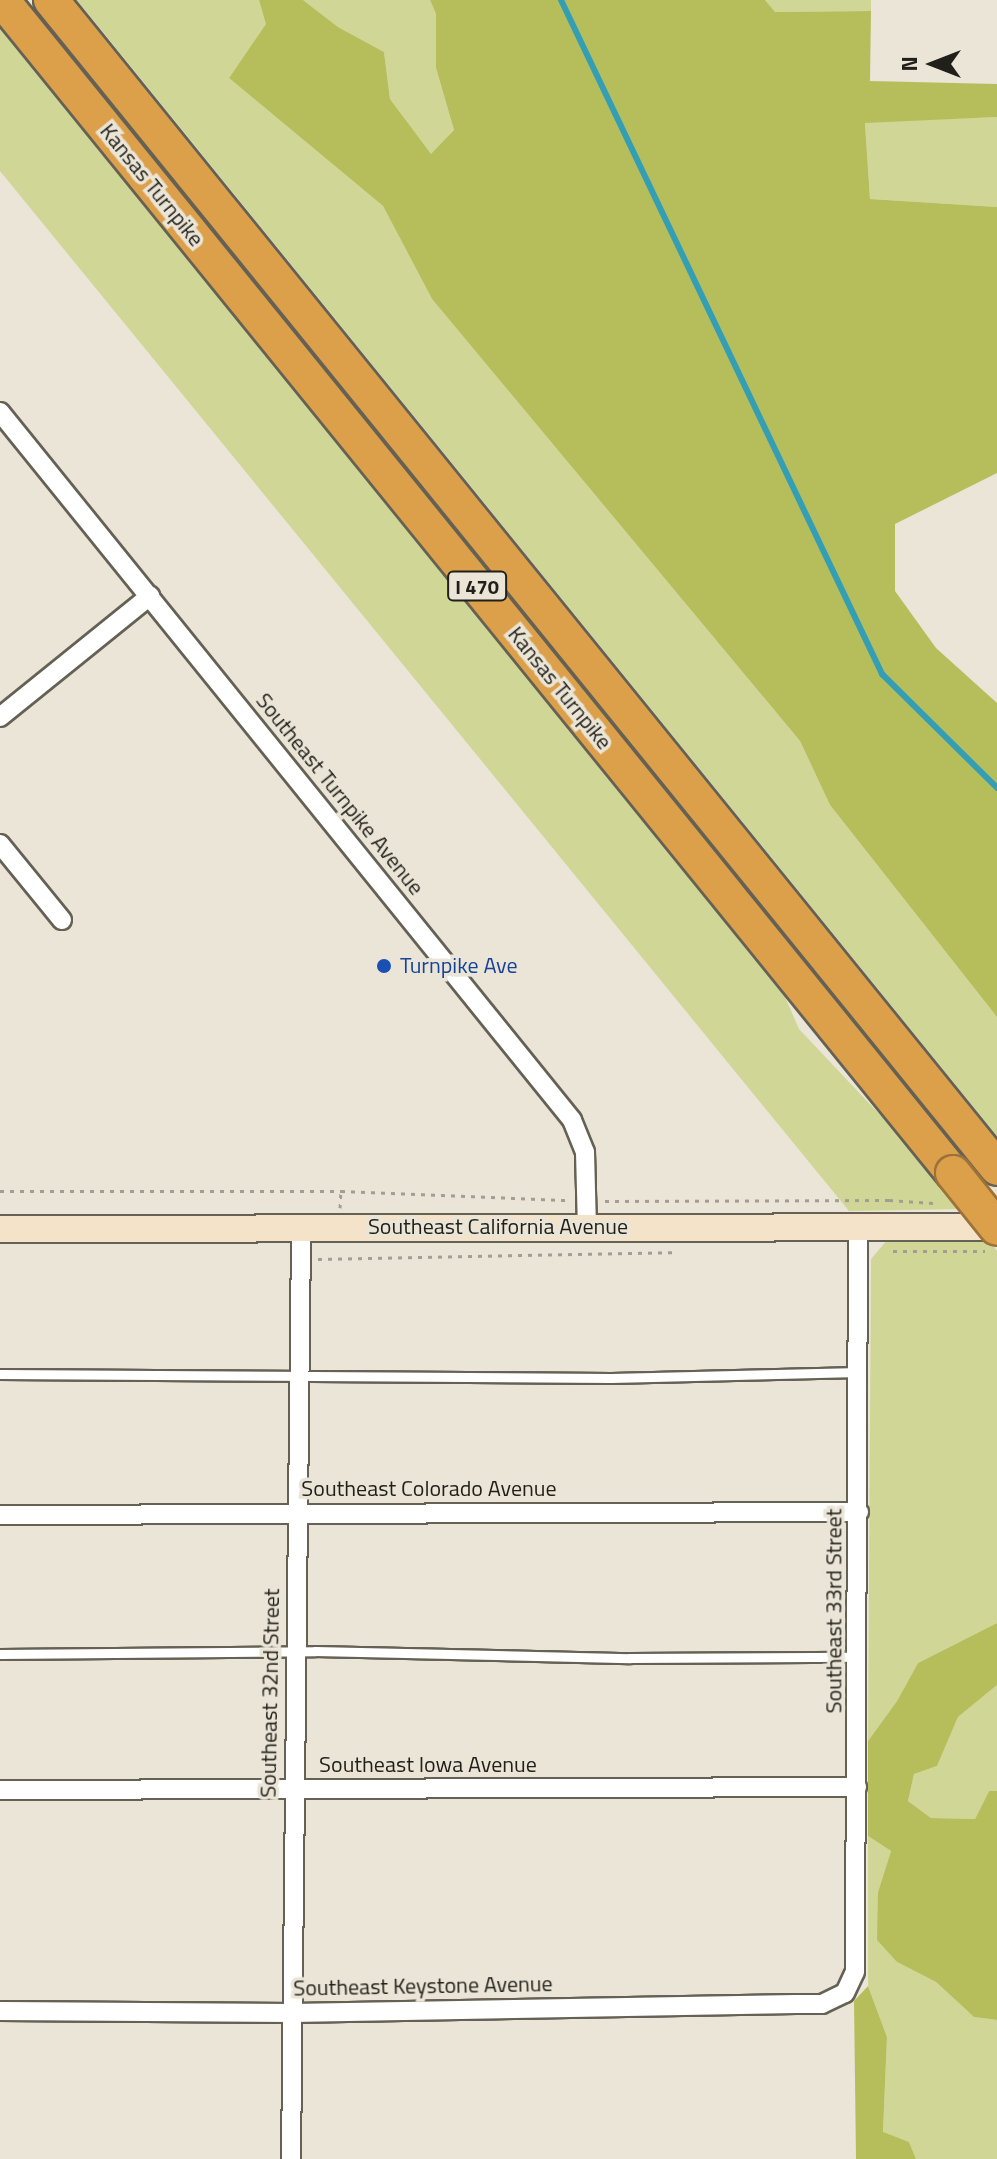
<!DOCTYPE html>
<html>
<head>
<meta charset="utf-8">
<style>
  body { margin:0 }
  #map { position:relative; width:997px; height:2159px; overflow:hidden; background:#eae5d6; font-family:"Titillium Web",sans-serif }
  div>[style] { position:absolute }
  [style*='--x'] { left:calc(var(--x)*1px); top:calc(var(--y)*1px); width:calc(var(--w)*1px); rotate:calc(var(--a)*1deg) }
  .green>* { inset:0; background:#d0d796 }
  .forest>* { inset:0; background:#b6be5b }
  .stream>* { height:6px; margin:-3px; padding:0 3px; transform-origin:3px; border-radius:3px; background:#349eb5 }
  .path>* { height:3px; margin-top:-1.5px; transform-origin:0; background:repeating-linear-gradient(90deg,#a29e93 0 4px,transparent 0 10px) }
  .roads { filter:drop-shadow(2px 0 #656154) drop-shadow(-2px 0 #656154) drop-shadow(0 2px #656154) drop-shadow(0 -2px #656154) }
  .service>* { height:9px; margin:-4.5px; padding:0 4.5px; transform-origin:4.5px; border-radius:4.5px; background:#fff }
  .minor>* { height:18px; margin:-9px; padding:0 9px; transform-origin:9px; border-radius:9px; background:#fff }
  .secondary>* { height:26px; margin:-13px; padding:0 13px; transform-origin:13px; border-radius:13px; background:#f4e2c9 }
  .motorway>* { height:34px; margin:-17px; padding:0 17px; transform-origin:17px; border-radius:17px; background:#dca04b }
  .bridges { filter:drop-shadow(2px 0 #9b733a) drop-shadow(-2px 0 #9b733a) drop-shadow(0 2px #9b733a) drop-shadow(0 -2px #9b733a) }
  .motorway-bridge>* { height:34px; margin:-17px; padding:0 17px; transform-origin:17px; border-radius:17px; background:#dca04b }
  .dots>* { width:22px; height:22px; translate:-50% -50%; box-sizing:border-box; border:4px solid #eae5d6; border-radius:50% }
  span { translate:-50% -50%; white-space:nowrap; text-align:center; line-height:1.15; -webkit-text-stroke:7px #eae5d6; paint-order:stroke }
  .shield-label span { padding:2px 6px; background:#eae5d6; border:2px solid; border-radius:6px; -webkit-text-stroke-width:0 }
  .shield-label { font-size:20px; color:#211f1a; font-weight:700 }
  .street-label { font-size:22px; color:#211f1a }
  .transit-label { font-size:22px; color:#164399 }
  .left { translate:0 -50%; text-align:left }
  .north { position:absolute; left:893px; top:24px; width:80px; height:80px; -webkit-text-stroke:6px #eae5d6; paint-order:stroke; rotate:270deg; font-size:22px; font-weight:700; line-height:32px; text-align:center; color:#211f1a }
  .north::after { content:''; display:block; margin:auto; width:28px; height:36px; background:#211f1a; clip-path:polygon(50% 0,100% 100%,50% 72%,0 100%) }
</style>
</head>
<body>
<div id="map">
  <div class="green">
    <div style="clip-path:polygon(77px 0,259px 0,267px 23px,229px 78px,383px 206px,432px 299px,800px 741px,830px 805px,997px 1017px,997px 1136px)"></div>
    <div style="clip-path:polygon(303px 0,430px 0,436px 14px,436px 68px,454px 130px,431px 155px,390px 99px,384px 52px,338px 27px)"></div>
    <div style="clip-path:polygon(765px 0,871px 0,871px 11px,774px 12px)"></div>
    <div style="clip-path:polygon(0 23px,785px 997px,799px 1029px,930px 1168px,963px 1209px,849px 1211px,0 171px)"></div>
    <div style="clip-path:polygon(997px 117px,997px 207px,870px 199px,865px 122px)"></div>
    <div style="clip-path:polygon(888px 1239px,988px 1239px,997px 1251px,997px 1623px,918px 1663px,897px 1701px,868px 1741px,871px 1259px)"></div>
    <div style="clip-path:polygon(997px 1685px,997px 1791px,989px 1791px,975px 1819px,931px 1818px,908px 1801px,914px 1774px,937px 1766px,958px 1717px)"></div>
    <div style="clip-path:polygon(868px 1836px,891px 1851px,878px 1892px,897px 1962px,936px 1982px,974px 2017px,997px 2020px,997px 2159px,916px 2159px,909px 2142px,883px 2133px,887px 2037px,868px 1986px)"></div>
  </div>
  <div class="forest">
    <div style="clip-path:polygon(259px 0,303px 0,338px 27px,384px 52px,390px 99px,431px 154px,454px 130px,436px 68px,436px 14px,430px 0,765px 0,775px 12px,871px 11px,870px 81px,997px 84px,997px 117px,865px 123px,870px 199px,997px 207px,997px 473px,895px 524px,895px 591px,936px 648px,997px 703px,997px 1017px,830px 805px,800px 741px,432px 299px,383px 206px,229px 78px,266px 24px)"></div>
    <div style="clip-path:polygon(997px 1623px,997px 1685px,958px 1717px,937px 1766px,914px 1774px,908px 1801px,931px 1818px,975px 1819px,989px 1791px,997px 1791px,997px 2020px,974px 2017px,936px 1982px,897px 1962px,877px 1940px,878px 1892px,891px 1851px,868px 1836px,868px 1741px,897px 1701px,918px 1663px)"></div>
    <div style="clip-path:polygon(868px 1986px,887px 2037px,883px 2132px,909px 2142px,916px 2159px,856px 2159px,854px 2001px)"></div>
  </div>
  <div class="stream">
    <div style="--x:561;--y:0;--w:747;--a:64.53"></div>
    <div style="--x:882;--y:674;--w:162;--a:44.7"></div>
  </div>
  <div class="path">
    <div style="--x:0;--y:1191;--w:341;--a:0"></div>
    <div style="--x:341;--y:1191;--w:228;--a:2.3"></div>
    <div style="--x:605;--y:1201;--w:284;--a:-0.2"></div>
    <div style="--x:889;--y:1200;--w:44;--a:3.9"></div>
    <div style="--x:340;--y:1208;--w:17;--a:-87"></div>
    <div style="--x:893;--y:1251;--w:92;--a:0"></div>
    <div style="--x:318;--y:1259;--w:355;--a:-1.1"></div>
  </div>
  <div class="roads">
    <div class="service">
      <div style="--x:0;--y:1374;--w:611;--a:0.38"></div>
      <div style="--x:611;--y:1378;--w:248;--a:-1.4"></div>
      <div style="--x:0;--y:1654;--w:315;--a:-0.5"></div>
      <div style="--x:315;--y:1651;--w:315;--a:1.3"></div>
      <div style="--x:630;--y:1658;--w:228;--a:-0.3"></div>
    </div>
    <div class="minor">
      <div style="--x:0;--y:412;--w:910;--a:51.06"></div>
      <div style="--x:572;--y:1120;--w:35;--a:68"></div>
      <div style="--x:585;--y:1152;--w:75;--a:88.5"></div>
      <div style="--x:0;--y:717;--w:193;--a:-38.9"></div>
      <div style="--x:0;--y:844;--w:98;--a:50.8"></div>
      <div style="--x:0;--y:1515;--w:859;--a:-0.2"></div>
      <div style="--x:0;--y:1790;--w:857;--a:-0.2"></div>
      <div style="--x:0;--y:2011;--w:292;--a:0.4"></div>
      <div style="--x:292;--y:2013;--w:504;--a:-1.02"></div>
      <div style="--x:796;--y:2004;--w:26;--a:0"></div>
      <div style="--x:822;--y:2004;--w:25;--a:-26"></div>
      <div style="--x:845;--y:1993;--w:23;--a:-65"></div>
      <div style="--x:855;--y:1972;--w:746;--a:-89.77"></div>
      <div style="--x:291;--y:2159;--w:931;--a:-89.38"></div>
    </div>
    <div class="secondary">
      <div style="--x:0;--y:1229;--w:997;--a:-0.11"></div>
    </div>
    <div class="motorway">
      <div style="--x:2;--y:0;--w:1510;--a:50.97"></div>
      <div style="--x:51;--y:0;--w:1503;--a:50.99"></div>
    </div>
  </div>
  <div class="bridges">
    <div class="motorway-bridge">
      <div style="--x:953;--y:1173;--w:70;--a:51.3"></div>
    </div>
  </div>
  <div class="dots">
    <div style="left:384px;top:966px;background:#1a4fb4"></div>
  </div>
  <div class="shield-label">
    <span style="left:477px;top:586px">I 470</span>
  </div>
  <div class="street-label">
    <span style="left:152px;top:185px;rotate:51deg">Kansas Turnpike</span>
    <span style="left:560px;top:688px;rotate:51deg">Kansas Turnpike</span>
    <span style="left:340px;top:794px;rotate:51deg">Southeast Turnpike Avenue</span>
    <span style="left:498px;top:1227px">Southeast California Avenue</span>
    <span style="left:429px;top:1489px">Southeast Colorado Avenue</span>
    <span style="left:834px;top:1611px;rotate:-90deg">Southeast 33rd Street</span>
    <span style="left:270px;top:1693px;rotate:-89deg">Southeast 32nd Street</span>
    <span style="left:428px;top:1765px">Southeast Iowa Avenue</span>
    <span style="left:423px;top:1986px;rotate:-1deg">Southeast Keystone Avenue</span>
  </div>
  <div class="transit-label">
    <span class="left" style="left:400px;top:966px">Turnpike Ave</span>
  </div>
  <div class="north">N</div>
</div>
</body>
</html>
